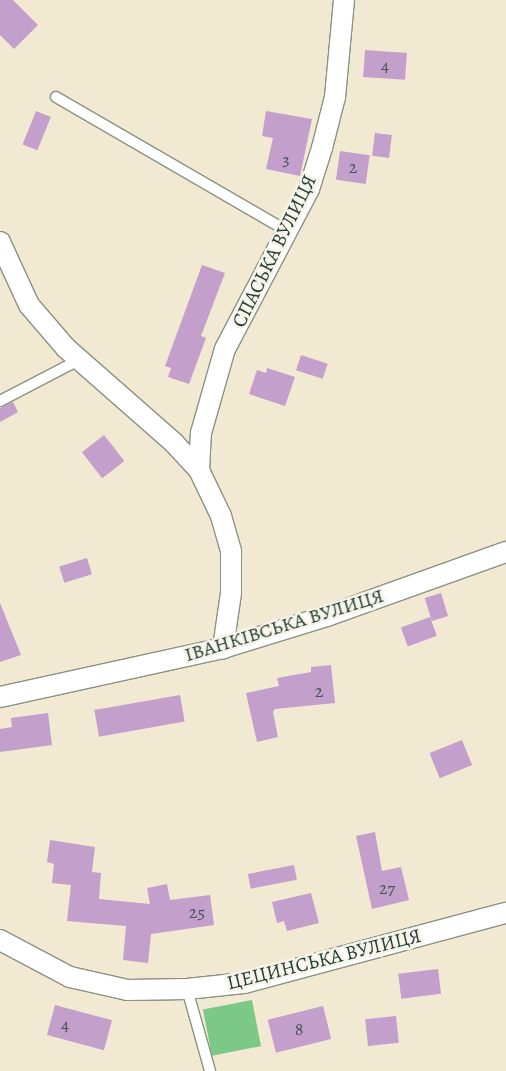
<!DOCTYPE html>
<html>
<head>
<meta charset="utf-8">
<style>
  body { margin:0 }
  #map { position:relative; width:506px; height:1071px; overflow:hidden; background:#f1e9d2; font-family:Alegreya,serif }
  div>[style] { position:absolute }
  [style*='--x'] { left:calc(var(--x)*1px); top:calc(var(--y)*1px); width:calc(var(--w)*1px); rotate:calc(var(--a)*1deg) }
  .green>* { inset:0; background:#7bc887; transform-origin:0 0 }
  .building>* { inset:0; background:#c39fcc; transform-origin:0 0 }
  .roads { filter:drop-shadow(1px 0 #889383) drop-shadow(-1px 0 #889383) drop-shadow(0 1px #889383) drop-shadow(0 -1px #889383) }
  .service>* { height:10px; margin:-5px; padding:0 5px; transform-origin:5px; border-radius:5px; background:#fff }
  .minor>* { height:20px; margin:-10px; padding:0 10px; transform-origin:10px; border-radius:10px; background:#fff }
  span { translate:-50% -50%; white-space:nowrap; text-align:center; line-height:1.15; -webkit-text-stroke:5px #f7f3e8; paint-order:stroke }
  .number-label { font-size:18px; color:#48565a }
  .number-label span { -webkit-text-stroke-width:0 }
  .street-label { font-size:20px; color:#1f3d34 }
</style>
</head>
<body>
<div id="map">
  <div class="green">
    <div style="left:252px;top:1000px;width:47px;height:50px;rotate:79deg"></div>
  </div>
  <div class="building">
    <div style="clip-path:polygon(0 0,13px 0,38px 25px,14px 49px,0 35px)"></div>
    <div style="left:365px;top:50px;width:42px;height:27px;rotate:4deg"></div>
    <div style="left:36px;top:111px;width:16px;height:36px;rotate:22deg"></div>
    <div style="clip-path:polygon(266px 111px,312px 119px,300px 176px,266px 169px,273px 138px,262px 136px)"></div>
    <div style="left:375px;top:133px;width:17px;height:23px;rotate:7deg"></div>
    <div style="left:340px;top:151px;width:30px;height:29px;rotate:8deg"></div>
    <div style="clip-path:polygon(202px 265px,225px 273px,201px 336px,206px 338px,189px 384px,168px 377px,171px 368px,165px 366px)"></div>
    <div style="left:301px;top:355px;width:28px;height:16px;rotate:18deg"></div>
    <div style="clip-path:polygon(267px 368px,295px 377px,285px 406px,249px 394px,257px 370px,266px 373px)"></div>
    <div style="clip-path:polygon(13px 402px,18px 412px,0 422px,0 408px)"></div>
    <div style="left:104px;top:435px;width:33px;height:28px;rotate:52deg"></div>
    <div style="left:87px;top:558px;width:17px;height:29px;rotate:73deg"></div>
    <div style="left:441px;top:593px;width:24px;height:17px;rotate:73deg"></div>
    <div style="clip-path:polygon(0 603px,21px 655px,0 662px)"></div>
    <div style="left:430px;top:617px;width:20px;height:31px;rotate:70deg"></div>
    <div style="clip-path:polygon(331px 665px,335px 703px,275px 709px,273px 712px,278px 737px,257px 742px,246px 693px,279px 686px,277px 678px,311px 672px,311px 667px)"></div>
    <div style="left:180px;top:695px;width:27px;height:87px;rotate:80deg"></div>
    <div style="clip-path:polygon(48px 713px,52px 745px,0 752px,0 729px,12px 727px,11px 718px)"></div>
    <div style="left:462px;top:740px;width:27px;height:35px;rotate:68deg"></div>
    <div style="clip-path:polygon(375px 832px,382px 871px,401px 867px,409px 900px,372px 909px,356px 836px)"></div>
    <div style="clip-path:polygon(50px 840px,95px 847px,92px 872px,101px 873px,99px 899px,150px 904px,147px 888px,167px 884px,170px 900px,210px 895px,214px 925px,151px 934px,148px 963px,123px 960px,126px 926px,67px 921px,71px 885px,52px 883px,54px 864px,47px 862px)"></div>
    <div style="left:294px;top:865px;width:15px;height:47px;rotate:79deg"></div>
    <div style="clip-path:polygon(311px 893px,319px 923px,287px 931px,284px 921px,277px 923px,272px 902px)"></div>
    <div style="left:438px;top:969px;width:25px;height:40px;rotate:83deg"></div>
    <div style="left:55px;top:1005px;width:59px;height:31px;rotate:15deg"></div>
    <div style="left:323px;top:1006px;width:34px;height:57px;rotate:76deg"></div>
    <div style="left:396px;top:1016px;width:27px;height:31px;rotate:84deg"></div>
  </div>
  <div class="roads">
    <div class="service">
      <div style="--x:56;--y:97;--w:265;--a:30.1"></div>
      <div style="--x:0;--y:401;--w:87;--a:-27.5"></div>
      <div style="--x:187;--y:989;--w:85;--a:74.3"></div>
    </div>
    <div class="minor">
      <div style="--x:0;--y:242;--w:69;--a:65.3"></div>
      <div style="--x:29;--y:305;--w:57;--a:49.3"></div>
      <div style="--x:66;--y:348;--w:144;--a:41.3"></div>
      <div style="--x:174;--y:443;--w:37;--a:47"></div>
      <div style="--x:199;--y:470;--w:51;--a:64.4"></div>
      <div style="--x:221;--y:516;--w:37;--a:74"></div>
      <div style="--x:231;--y:552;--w:41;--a:90"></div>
      <div style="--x:231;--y:593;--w:56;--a:98.3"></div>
      <div style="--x:199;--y:470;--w:37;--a:-87"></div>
      <div style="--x:201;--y:433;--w:87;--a:-74.1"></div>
      <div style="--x:225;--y:349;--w:181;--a:-62.3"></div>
      <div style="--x:309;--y:189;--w:43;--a:-72.4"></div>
      <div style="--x:322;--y:148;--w:53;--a:-75.7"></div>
      <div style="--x:335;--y:97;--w:97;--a:-84.7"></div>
      <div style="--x:0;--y:697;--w:228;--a:-12.4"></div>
      <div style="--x:223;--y:648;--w:109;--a:-17.1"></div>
      <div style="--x:327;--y:616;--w:190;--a:-19.7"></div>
      <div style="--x:0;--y:940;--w:79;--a:27.9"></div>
      <div style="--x:70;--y:977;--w:58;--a:12.8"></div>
      <div style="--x:127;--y:990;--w:60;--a:-1"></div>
      <div style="--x:187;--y:989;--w:57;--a:-6"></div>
      <div style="--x:244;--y:983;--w:271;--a:-15"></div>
    </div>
  </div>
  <div class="number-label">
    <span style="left:385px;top:65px">4</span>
    <span style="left:286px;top:159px">3</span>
    <span style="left:353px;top:167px">2</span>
    <span style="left:319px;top:691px">2</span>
    <span style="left:387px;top:888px">27</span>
    <span style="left:197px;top:912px">25</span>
    <span style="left:65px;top:1024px">4</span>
    <span style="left:299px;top:1029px">8</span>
  </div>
  <div class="street-label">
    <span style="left:274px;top:251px;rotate:-64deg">СПАСЬКА ВУЛИЦЯ</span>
    <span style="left:284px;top:625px;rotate:-17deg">ІВАНКІВСЬКА ВУЛИЦЯ</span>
    <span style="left:324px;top:959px;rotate:-14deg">ЦЕЦИНСЬКА ВУЛИЦЯ</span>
  </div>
</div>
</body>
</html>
